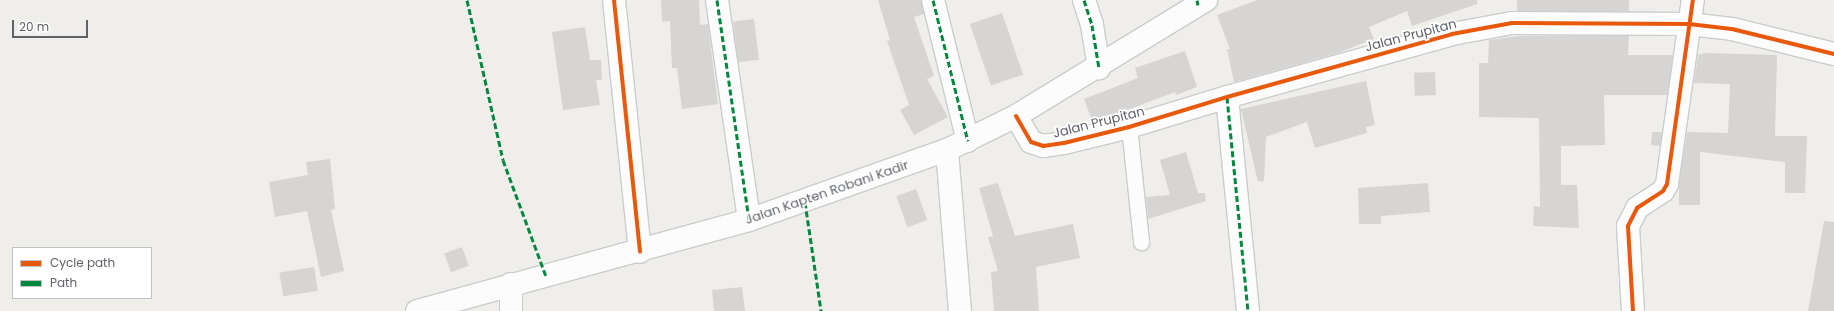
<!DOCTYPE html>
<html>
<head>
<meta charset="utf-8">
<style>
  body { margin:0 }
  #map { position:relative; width:1834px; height:311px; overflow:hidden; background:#efeeea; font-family:Poppins,sans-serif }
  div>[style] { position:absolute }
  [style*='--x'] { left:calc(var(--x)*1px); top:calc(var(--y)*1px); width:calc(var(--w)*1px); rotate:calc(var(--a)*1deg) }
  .building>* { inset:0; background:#d6d5d3; transform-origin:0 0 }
  .roads { filter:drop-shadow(1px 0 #cbcccc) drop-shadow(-1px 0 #cbcccc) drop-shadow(0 1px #cbcccc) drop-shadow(0 -1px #cbcccc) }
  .lane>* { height:15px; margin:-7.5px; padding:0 7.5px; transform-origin:7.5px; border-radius:7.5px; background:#fdfcfc }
  .street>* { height:22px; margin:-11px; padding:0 11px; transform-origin:11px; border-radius:11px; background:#fdfcfc }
  .secondary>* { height:22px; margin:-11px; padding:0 11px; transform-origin:11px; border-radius:11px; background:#fdfcfc }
  .quiet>* { height:3px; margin-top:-1.5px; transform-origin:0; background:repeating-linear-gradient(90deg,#00873e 0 6px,transparent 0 9px) }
  .cycleway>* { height:4px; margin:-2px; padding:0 2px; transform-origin:2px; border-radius:2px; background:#e8590c }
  span { translate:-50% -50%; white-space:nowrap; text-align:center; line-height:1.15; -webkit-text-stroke:3.5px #fff; paint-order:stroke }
  .street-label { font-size:13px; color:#5f6368 }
  .legend { position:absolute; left:12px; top:247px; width:140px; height:52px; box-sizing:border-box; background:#fff; border:1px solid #bfc1c3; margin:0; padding:5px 7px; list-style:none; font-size:12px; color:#5f6368 }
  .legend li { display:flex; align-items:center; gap:8px; height:20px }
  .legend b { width:20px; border:1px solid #bfc1c3 }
  .scale { position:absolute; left:12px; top:20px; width:76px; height:18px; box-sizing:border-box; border:2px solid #5f6368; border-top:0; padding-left:5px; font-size:12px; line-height:14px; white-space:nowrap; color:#5f6368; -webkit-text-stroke:3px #fff; paint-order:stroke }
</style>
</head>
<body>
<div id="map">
  <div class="building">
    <div style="clip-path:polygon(661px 0,699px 0,700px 25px,708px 24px,718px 104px,682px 109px,677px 68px,672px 68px,670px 21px,662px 22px)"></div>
    <div style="clip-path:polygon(878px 0,921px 0,924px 14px,914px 17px,934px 76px,927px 79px,948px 117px,914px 135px,900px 110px,909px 105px,887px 41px,890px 40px)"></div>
    <div style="clip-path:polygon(1257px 0,1477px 0,1477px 4px,1412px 26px,1407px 11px,1369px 27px,1374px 39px,1368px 41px,1338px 53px,1234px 82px,1227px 49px,1230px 49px,1217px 15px)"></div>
    <div style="left:1517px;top:0;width:112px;height:11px"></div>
    <div style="left:1002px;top:13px;width:65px;height:34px;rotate:71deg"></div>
    <div style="left:754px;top:19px;width:41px;height:21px;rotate:83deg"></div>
    <div style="clip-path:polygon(585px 27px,590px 60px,601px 60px,602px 80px,596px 80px,600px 105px,563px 110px,552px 32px)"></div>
    <div style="clip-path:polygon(1519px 36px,1629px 36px,1628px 55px,1673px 55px,1667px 95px,1604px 95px,1605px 145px,1561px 146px,1561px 185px,1577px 185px,1579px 228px,1533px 226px,1534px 206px,1540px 207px,1539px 118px,1479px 117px,1479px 63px,1488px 63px,1489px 40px)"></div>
    <div style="clip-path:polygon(1185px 51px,1197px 87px,1176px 95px,1175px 92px,1093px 123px,1084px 99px,1138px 78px,1135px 68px)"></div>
    <div style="clip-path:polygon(1706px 53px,1777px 55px,1775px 136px,1807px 136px,1805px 193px,1785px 193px,1785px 162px,1700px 152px,1700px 205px,1679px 205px,1679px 185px,1687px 132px,1728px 133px,1730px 84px,1694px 83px,1698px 55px)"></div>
    <div style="left:1435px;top:72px;width:23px;height:21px;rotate:88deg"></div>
    <div style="clip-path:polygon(1366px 81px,1375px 125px,1366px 127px,1367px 133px,1315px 148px,1307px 122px,1266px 137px,1264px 181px,1258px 182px,1241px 109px)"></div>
    <div style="clip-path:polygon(1652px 132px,1662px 132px,1660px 146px,1651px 145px)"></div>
    <div style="clip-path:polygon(1186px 152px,1198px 193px,1205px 193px,1206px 201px,1148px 219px,1146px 197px,1170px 195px,1160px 160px)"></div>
    <div style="clip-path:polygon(330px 159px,335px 209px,331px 210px,344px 271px,321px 277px,307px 211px,275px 217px,269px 182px,308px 175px,306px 162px)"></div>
    <div style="clip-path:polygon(998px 183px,1015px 236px,1073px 224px,1080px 258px,1036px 267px,1039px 311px,994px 311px,991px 272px,998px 271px,988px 237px,993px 236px,979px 188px)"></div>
    <div style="clip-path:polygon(1428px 183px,1430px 212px,1381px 216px,1381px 224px,1359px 224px,1358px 188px)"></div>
    <div style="left:916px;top:189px;width:33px;height:21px;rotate:70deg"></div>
    <div style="clip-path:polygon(1824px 221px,1834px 222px,1834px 311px,1808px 311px)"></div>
    <div style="left:462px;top:247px;width:20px;height:19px;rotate:70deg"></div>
    <div style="left:314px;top:267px;width:24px;height:35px;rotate:81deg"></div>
    <div style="clip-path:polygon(742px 287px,745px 311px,714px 311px,712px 290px)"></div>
  </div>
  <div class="roads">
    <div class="lane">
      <div style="--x:1129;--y:127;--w:116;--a:84"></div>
    </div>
    <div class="street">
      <div style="--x:614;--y:0;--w:253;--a:84.1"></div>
      <div style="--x:717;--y:0;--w:222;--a:81.7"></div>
      <div style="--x:933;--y:0;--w:145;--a:76.1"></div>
      <div style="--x:1084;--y:0;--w:26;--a:72"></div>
      <div style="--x:1092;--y:25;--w:44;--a:80.8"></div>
      <div style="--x:1227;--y:97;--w:215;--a:84.4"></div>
      <div style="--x:1016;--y:116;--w:30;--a:60"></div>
      <div style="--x:1031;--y:142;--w:13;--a:18"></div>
      <div style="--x:1043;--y:146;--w:21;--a:-8"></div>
      <div style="--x:1064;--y:143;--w:67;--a:-13.8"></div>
      <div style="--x:1129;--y:127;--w:102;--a:-17"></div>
      <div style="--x:1227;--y:97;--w:234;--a:-15.6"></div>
      <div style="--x:1452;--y:34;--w:61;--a:-10.4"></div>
      <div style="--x:1512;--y:23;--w:177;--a:0.3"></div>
      <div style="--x:1689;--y:24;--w:43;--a:6.6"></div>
      <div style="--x:1732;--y:29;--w:105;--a:13.8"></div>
      <div style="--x:947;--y:150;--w:162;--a:85.4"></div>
      <div style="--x:511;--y:311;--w:27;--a:-90"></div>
      <div style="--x:1633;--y:311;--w:85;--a:-93.4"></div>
      <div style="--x:1628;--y:226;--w:20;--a:-63"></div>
      <div style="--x:1637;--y:208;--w:31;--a:-33"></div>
      <div style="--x:1663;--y:191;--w:8;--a:-60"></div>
      <div style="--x:1667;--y:184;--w:186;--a:-82"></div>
    </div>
    <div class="secondary">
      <div style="--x:417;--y:311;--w:344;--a:-15.3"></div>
      <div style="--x:749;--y:220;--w:210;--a:-19.5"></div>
      <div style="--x:947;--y:150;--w:77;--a:-26.2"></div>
      <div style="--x:1016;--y:116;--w:223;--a:-31.4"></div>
    </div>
  </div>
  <div class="quiet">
    <div style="--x:467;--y:0;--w:164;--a:77.3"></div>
    <div style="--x:503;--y:160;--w:124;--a:69.7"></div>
    <div style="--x:717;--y:0;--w:222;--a:81.7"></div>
    <div style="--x:933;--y:0;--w:145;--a:76.1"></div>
    <div style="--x:1084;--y:0;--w:26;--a:72"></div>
    <div style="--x:1092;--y:25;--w:44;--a:80.8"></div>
    <div style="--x:1197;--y:0;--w:5;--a:79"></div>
    <div style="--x:1227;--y:97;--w:215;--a:84.4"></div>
    <div style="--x:805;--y:202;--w:110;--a:81.6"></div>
  </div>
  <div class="cycleway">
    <div style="--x:614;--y:0;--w:253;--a:84.1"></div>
    <div style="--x:1016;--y:116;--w:30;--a:60"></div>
    <div style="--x:1031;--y:142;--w:13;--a:18"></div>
    <div style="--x:1043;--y:146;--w:21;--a:-8"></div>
    <div style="--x:1064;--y:143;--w:67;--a:-13.8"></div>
    <div style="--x:1129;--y:127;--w:102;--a:-17"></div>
    <div style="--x:1227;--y:97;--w:234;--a:-15.6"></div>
    <div style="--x:1452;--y:34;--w:61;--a:-10.4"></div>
    <div style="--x:1512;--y:23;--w:177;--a:0.3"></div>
    <div style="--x:1689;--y:24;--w:43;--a:6.6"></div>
    <div style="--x:1732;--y:29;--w:105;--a:13.8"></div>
    <div style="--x:1633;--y:311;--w:85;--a:-93.4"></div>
    <div style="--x:1628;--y:226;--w:20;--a:-63"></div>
    <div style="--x:1637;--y:208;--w:31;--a:-33"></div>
    <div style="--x:1663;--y:191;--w:8;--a:-60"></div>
    <div style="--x:1667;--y:184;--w:186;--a:-82"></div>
  </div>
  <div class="street-label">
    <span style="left:1411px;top:36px;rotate:-15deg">Jalan Prupitan</span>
    <span style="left:1099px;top:123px;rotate:-14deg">Jalan Prupitan</span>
    <span style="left:827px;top:193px;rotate:-19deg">Jalan Kapten Robani Kadir</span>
  </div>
  <ul class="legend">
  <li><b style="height:5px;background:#e8590c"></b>Cycle path</li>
  <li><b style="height:5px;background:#00873e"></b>Path</li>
  </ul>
  <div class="scale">20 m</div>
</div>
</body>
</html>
